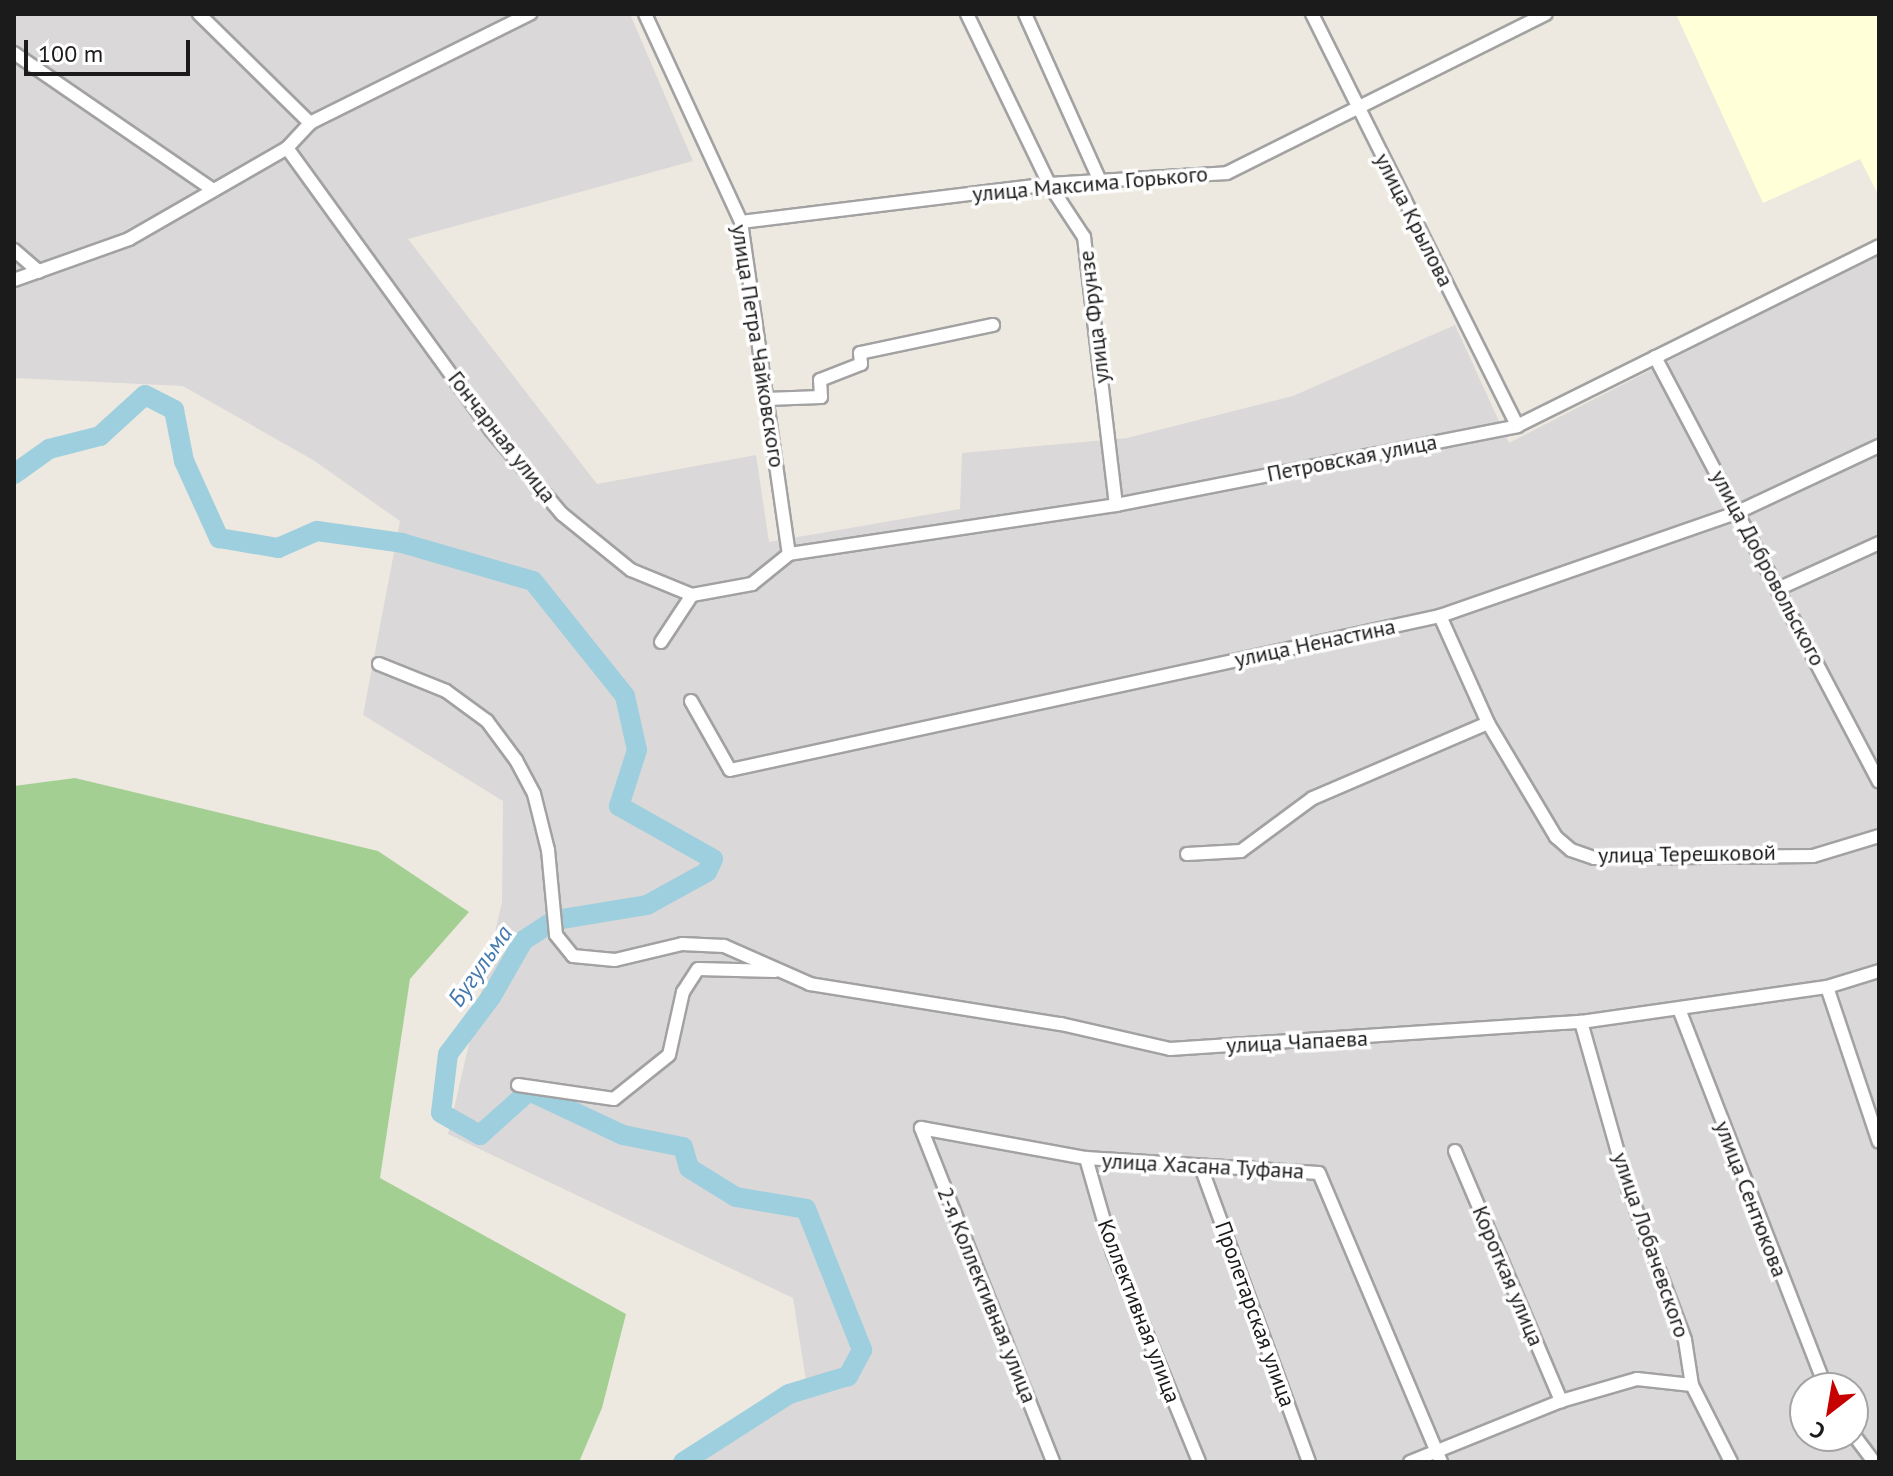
<!DOCTYPE html>
<html>
<head>
<meta charset="utf-8">
<style>
  body { margin:0 }
  #map { position:relative; width:1893px; height:1476px; overflow:hidden; background:#eee9e0; font-family:"PT Sans",sans-serif }
  div>[style] { position:absolute }
  [style*='--x'] { left:calc(var(--x)*1px); top:calc(var(--y)*1px); width:calc(var(--w)*1px); rotate:calc(var(--a)*1deg) }
  .residential>* { inset:0; background:#dad8d8 }
  .education>* { inset:0; background:#ffffd8 }
  .forest>* { inset:0; background:#a4cf93 }
  .river>* { height:20px; margin:-10px; padding:0 10px; transform-origin:10px; border-radius:10px; background:#9ecfde }
  .roads { filter:drop-shadow(2px 0 #a2a2a2) drop-shadow(-2px 0 #a2a2a2) drop-shadow(0 2px #a2a2a2) drop-shadow(0 -2px #a2a2a2) }
  .minor>* { height:12px; margin:-6px; padding:0 6px; transform-origin:6px; border-radius:6px; background:#fff }
  span { translate:-50% -50%; white-space:nowrap; text-align:center; line-height:1.15; -webkit-text-stroke:7px #fff; paint-order:stroke }
  .street-label { font-size:22px; color:#1b1b1b }
  .water-label { font-size:24px; color:#4579ae; font-style:italic }
  .frame { position:absolute; inset:0; border:16px solid #1b1b1b; pointer-events:none }
  .north { position:absolute; left:1789px; top:1372px; width:80px; height:80px; box-sizing:border-box; background:#fff; border:2px solid #a4a4a4; border-radius:50%; rotate:211deg; font-size:22px; font-weight:700; line-height:32px; text-align:center; color:#1b1b1b }
  .north::after { content:''; display:block; margin:auto; width:28px; height:36px; background:#c70100; clip-path:polygon(50% 0,100% 100%,50% 72%,0 100%) }
  .scale { position:absolute; left:24px; top:40px; width:166px; height:36px; box-sizing:border-box; border:4px solid #1b1b1b; border-top:0; padding-left:10px; font-size:24px; line-height:28px; white-space:nowrap; color:#1b1b1b; -webkit-text-stroke:6px #fff; paint-order:stroke }
</style>
</head>
<body>
<div id="map">
  <div class="residential">
    <div style="clip-path:polygon(evenodd,14px 14px,630px 14px,693px 161px,408px 239px,597px 484px,756px 455px,769px 542px,960px 509px,962px 453px,1127px 438px,1293px 396px,1455px 325px,1509px 443px,1879px 253px,1879px 1462px,688px 1462px,807px 1387px,793px 1298px,448px 1134px,502px 902px,503px 801px,363px 715px,400px 521px,313px 460px,183px 386px,14px 378px,14px 14px,1805px 1388px,1853px 1388px,1853px 1436px,1805px 1436px,1805px 1388px)"></div>
  </div>
  <div class="education">
    <div style="clip-path:polygon(1676px 14px,1879px 14px,1879px 196px,1860px 159px,1763px 203px)"></div>
  </div>
  <div class="forest">
    <div style="clip-path:polygon(75px 778px,378px 851px,469px 912px,410px 979px,380px 1178px,626px 1314px,602px 1408px,579px 1462px,14px 1462px,14px 786px)"></div>
  </div>
  <div class="river">
    <div style="--x:14;--y:474;--w:43;--a:-35.5"></div>
    <div style="--x:49;--y:449;--w:53;--a:-14.3"></div>
    <div style="--x:100;--y:436;--w:61;--a:-42.3"></div>
    <div style="--x:145;--y:395;--w:33;--a:27"></div>
    <div style="--x:174;--y:410;--w:52;--a:78.9"></div>
    <div style="--x:184;--y:461;--w:85;--a:65.6"></div>
    <div style="--x:219;--y:538;--w:60;--a:9.6"></div>
    <div style="--x:278;--y:548;--w:43;--a:-23.6"></div>
    <div style="--x:317;--y:531;--w:86;--a:8"></div>
    <div style="--x:402;--y:543;--w:136;--a:16.2"></div>
    <div style="--x:533;--y:581;--w:147;--a:51.3"></div>
    <div style="--x:625;--y:696;--w:55;--a:77.5"></div>
    <div style="--x:637;--y:750;--w:59;--a:107.8"></div>
    <div style="--x:619;--y:806;--w:108;--a:29.4"></div>
    <div style="--x:713;--y:859;--w:14;--a:115"></div>
    <div style="--x:707;--y:872;--w:68;--a:151.2"></div>
    <div style="--x:647;--y:905;--w:93;--a:170.7"></div>
    <div style="--x:555;--y:920;--w:38;--a:147"></div>
    <div style="--x:523;--y:941;--w:64;--a:119.7"></div>
    <div style="--x:491;--y:997;--w:71;--a:127"></div>
    <div style="--x:448;--y:1054;--w:59;--a:96.8"></div>
    <div style="--x:441;--y:1113;--w:45;--a:29.4"></div>
    <div style="--x:480;--y:1135;--w:66;--a:-41.9"></div>
    <div style="--x:529;--y:1091;--w:104;--a:25.1"></div>
    <div style="--x:623;--y:1135;--w:61;--a:11.3"></div>
    <div style="--x:683;--y:1147;--w:22;--a:74"></div>
    <div style="--x:689;--y:1168;--w:55;--a:31.7"></div>
    <div style="--x:736;--y:1197;--w:71;--a:9.7"></div>
    <div style="--x:806;--y:1209;--w:152;--a:68.3"></div>
    <div style="--x:862;--y:1350;--w:30;--a:118"></div>
    <div style="--x:848;--y:1376;--w:62;--a:163"></div>
    <div style="--x:789;--y:1394;--w:126;--a:147.3"></div>
  </div>
  <div class="roads">
    <div class="minor">
      <div style="--x:199;--y:14;--w:156;--a:44.5"></div>
      <div style="--x:645;--y:14;--w:229;--a:65.2"></div>
      <div style="--x:741;--y:222;--w:335;--a:81.8"></div>
      <div style="--x:967;--y:14;--w:189;--a:64.2"></div>
      <div style="--x:1049;--y:184;--w:64;--a:56.6"></div>
      <div style="--x:1084;--y:237;--w:270;--a:83.2"></div>
      <div style="--x:1025;--y:14;--w:183;--a:65.8"></div>
      <div style="--x:1312;--y:14;--w:460;--a:63.5"></div>
      <div style="--x:14;--y:53;--w:240;--a:34.5"></div>
      <div style="--x:287;--y:148;--w:348;--a:54.1"></div>
      <div style="--x:491;--y:430;--w:110;--a:49.8"></div>
      <div style="--x:562;--y:514;--w:89;--a:39.1"></div>
      <div style="--x:631;--y:570;--w:66;--a:22.3"></div>
      <div style="--x:692;--y:595;--w:61;--a:-10.4"></div>
      <div style="--x:752;--y:584;--w:48;--a:-39"></div>
      <div style="--x:789;--y:554;--w:331;--a:-8.5"></div>
      <div style="--x:1116;--y:505;--w:409;--a:-11.1"></div>
      <div style="--x:1517;--y:426;--w:404;--a:-26.4"></div>
      <div style="--x:741;--y:222;--w:310;--a:-7"></div>
      <div style="--x:1049;--y:184;--w:178;--a:-3.5"></div>
      <div style="--x:1227;--y:173;--w:356;--a:-26.5"></div>
      <div style="--x:14;--y:250;--w:33;--a:41"></div>
      <div style="--x:14;--y:280;--w:122;--a:-19.6"></div>
      <div style="--x:129;--y:239;--w:182;--a:-29.9"></div>
      <div style="--x:287;--y:148;--w:34;--a:-47"></div>
      <div style="--x:310;--y:123;--w:246;--a:-26.4"></div>
      <div style="--x:1655;--y:357;--w:480;--a:62.2"></div>
      <div style="--x:766;--y:399;--w:55;--a:-2.1"></div>
      <div style="--x:821;--y:397;--w:17;--a:-93"></div>
      <div style="--x:820;--y:380;--w:44;--a:-21.3"></div>
      <div style="--x:861;--y:364;--w:11;--a:-95"></div>
      <div style="--x:860;--y:353;--w:136;--a:-11.9"></div>
      <div style="--x:1780;--y:588;--w:109;--a:-24.4"></div>
      <div style="--x:1440;--y:616;--w:117;--a:65.8"></div>
      <div style="--x:1488;--y:723;--w:133;--a:59.2"></div>
      <div style="--x:1556;--y:837;--w:20;--a:41"></div>
      <div style="--x:1571;--y:850;--w:24;--a:19"></div>
      <div style="--x:1594;--y:858;--w:219;--a:-0.5"></div>
      <div style="--x:1813;--y:856;--w:69;--a:-16.9"></div>
      <div style="--x:661;--y:642;--w:56;--a:-56.6"></div>
      <div style="--x:379;--y:664;--w:72;--a:21.9"></div>
      <div style="--x:446;--y:691;--w:51;--a:36.2"></div>
      <div style="--x:487;--y:721;--w:49;--a:53.4"></div>
      <div style="--x:516;--y:760;--w:38;--a:62"></div>
      <div style="--x:534;--y:794;--w:58;--a:76"></div>
      <div style="--x:548;--y:850;--w:85;--a:84.6"></div>
      <div style="--x:556;--y:935;--w:27;--a:51"></div>
      <div style="--x:573;--y:956;--w:42;--a:5.4"></div>
      <div style="--x:615;--y:960;--w:69;--a:-13.4"></div>
      <div style="--x:682;--y:944;--w:42;--a:2.7"></div>
      <div style="--x:724;--y:946;--w:94;--a:23.8"></div>
      <div style="--x:810;--y:984;--w:254;--a:9.1"></div>
      <div style="--x:1061;--y:1024;--w:112;--a:12.9"></div>
      <div style="--x:1170;--y:1049;--w:412;--a:-3.8"></div>
      <div style="--x:1581;--y:1022;--w:248;--a:-8.1"></div>
      <div style="--x:1827;--y:987;--w:54;--a:-17.1"></div>
      <div style="--x:691;--y:701;--w:79;--a:60.5"></div>
      <div style="--x:730;--y:770;--w:727;--a:-12.24"></div>
      <div style="--x:1440;--y:616;--w:316;--a:-19.2"></div>
      <div style="--x:1738;--y:512;--w:156;--a:-25.1"></div>
      <div style="--x:1187;--y:854;--w:54;--a:-3.2"></div>
      <div style="--x:1241;--y:851;--w:89;--a:-36.4"></div>
      <div style="--x:1313;--y:798;--w:190;--a:-23.2"></div>
      <div style="--x:1827;--y:987;--w:163;--a:71.5"></div>
      <div style="--x:1679;--y:1009;--w:407;--a:68.8"></div>
      <div style="--x:1581;--y:1022;--w:173;--a:74.2"></div>
      <div style="--x:1628;--y:1188;--w:162;--a:69.4"></div>
      <div style="--x:1685;--y:1340;--w:46;--a:81.2"></div>
      <div style="--x:1692;--y:1385;--w:86;--a:63.1"></div>
      <div style="--x:518;--y:1085;--w:97;--a:8.3"></div>
      <div style="--x:614;--y:1099;--w:70;--a:-38.7"></div>
      <div style="--x:669;--y:1055;--w:65;--a:-77.5"></div>
      <div style="--x:683;--y:992;--w:27;--a:-57"></div>
      <div style="--x:698;--y:969;--w:77;--a:1.5"></div>
      <div style="--x:921;--y:1128;--w:168;--a:10.3"></div>
      <div style="--x:1086;--y:1158;--w:233;--a:3.7"></div>
      <div style="--x:1319;--y:1173;--w:314;--a:67.1"></div>
      <div style="--x:921;--y:1128;--w:359;--a:68.4"></div>
      <div style="--x:1455;--y:1151;--w:272;--a:67"></div>
      <div style="--x:1086;--y:1158;--w:98;--a:74"></div>
      <div style="--x:1113;--y:1252;--w:227;--a:67.7"></div>
      <div style="--x:1201;--y:1167;--w:314;--a:69.9"></div>
      <div style="--x:1853;--y:1434;--w:35;--a:53"></div>
      <div style="--x:1410;--y:1462;--w:163;--a:-22"></div>
      <div style="--x:1561;--y:1401;--w:79;--a:-16.1"></div>
      <div style="--x:1637;--y:1379;--w:55;--a:6.2"></div>
    </div>
  </div>
  <div class="street-label">
    <span style="left:1090px;top:184px;rotate:-5deg">улица Максима Горького</span>
    <span style="left:1414px;top:220px;rotate:63deg">улица Крылова</span>
    <span style="left:1094px;top:317px;rotate:-97deg">улица Фрунзе</span>
    <span style="left:758px;top:346px;rotate:81deg">улица Петра Чайковского</span>
    <span style="left:502px;top:437px;rotate:52deg">Гончарная улица</span>
    <span style="left:1352px;top:458px;rotate:-11deg">Петровская улица</span>
    <span style="left:1768px;top:568px;rotate:62deg">улица Добровольского</span>
    <span style="left:1315px;top:643px;rotate:-12deg">улица Ненастина</span>
    <span style="left:1687px;top:854px;rotate:-1deg">улица Терешковой</span>
    <span style="left:1297px;top:1042px;rotate:-3deg">улица Чапаева</span>
    <span style="left:1203px;top:1166px;rotate:3deg">улица Хасана Туфана</span>
    <span style="left:1751px;top:1199px;rotate:69deg">улица Сентюкова</span>
    <span style="left:1651px;top:1245px;rotate:71deg">улица Лобачевского</span>
    <span style="left:1508px;top:1276px;rotate:67deg">Короткая улица</span>
    <span style="left:987px;top:1295px;rotate:68deg">2-я Коллективная улица</span>
    <span style="left:1139px;top:1311px;rotate:69deg">Коллективная улица</span>
    <span style="left:1255px;top:1314px;rotate:70deg">Пролетарская улица</span>
  </div>
  <div class="water-label">
    <span style="left:480px;top:966px;rotate:-55deg">Бугульма</span>
  </div>
  <div class="frame"></div>
  <div class="north">С</div>
  <div class="scale">100 m</div>
</div>
</body>
</html>
